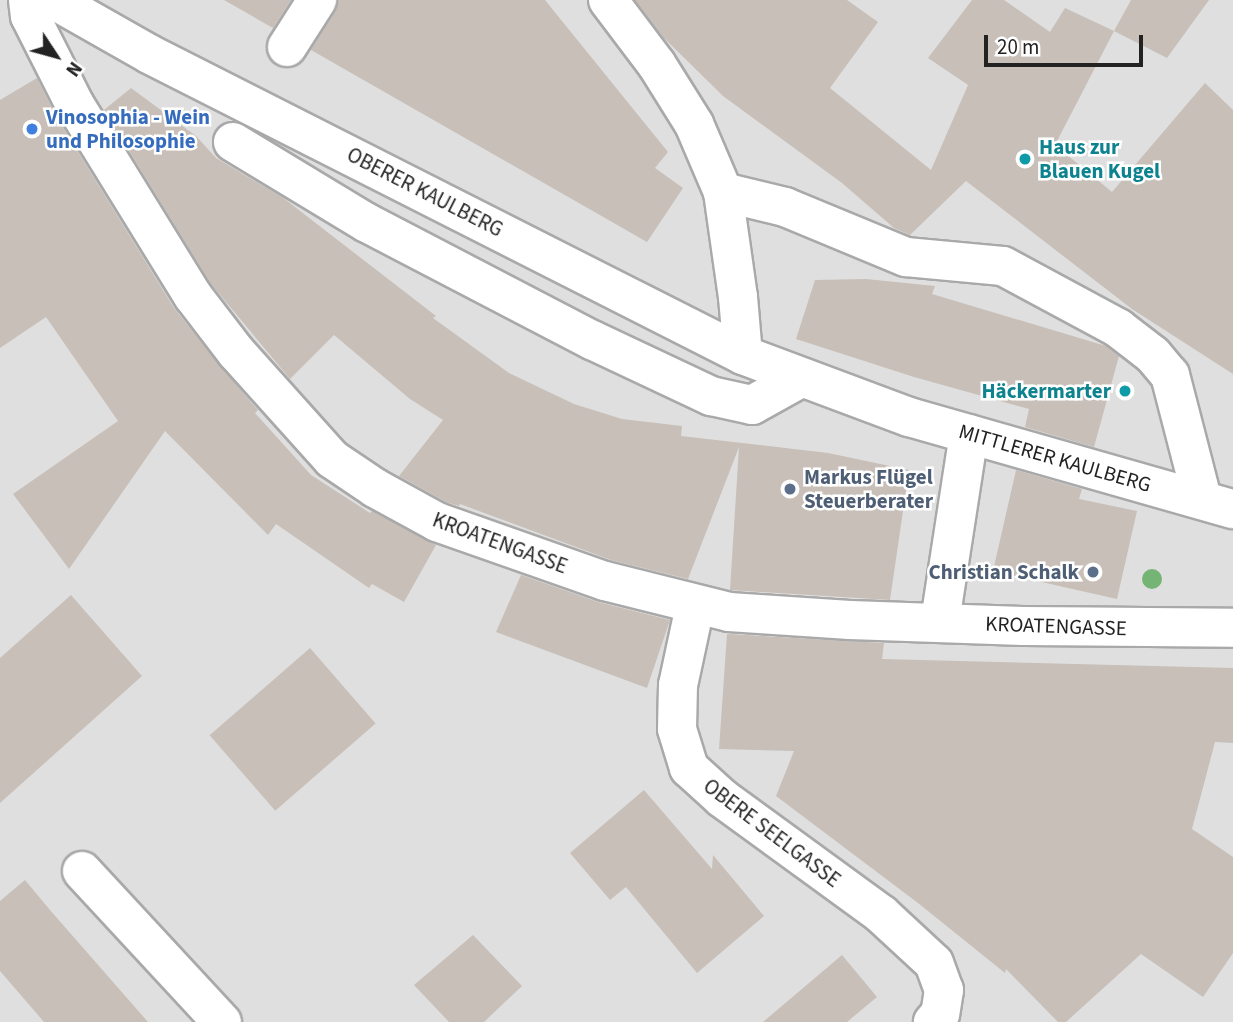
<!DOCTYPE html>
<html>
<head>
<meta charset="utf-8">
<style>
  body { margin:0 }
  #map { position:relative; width:1233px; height:1022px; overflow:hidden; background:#f2efe9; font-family:"Source Sans 3",sans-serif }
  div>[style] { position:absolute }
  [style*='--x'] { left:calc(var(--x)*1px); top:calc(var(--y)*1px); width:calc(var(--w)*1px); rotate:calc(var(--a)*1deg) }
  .residential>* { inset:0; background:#e0dfdf; transform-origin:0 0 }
  .building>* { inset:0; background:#c7bfb8; transform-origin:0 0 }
  .roads { filter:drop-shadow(2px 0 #a9a9a9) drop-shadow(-2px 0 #a9a9a9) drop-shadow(0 2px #a9a9a9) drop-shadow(0 -2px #a9a9a9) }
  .minor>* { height:38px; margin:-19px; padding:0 19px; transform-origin:19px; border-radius:19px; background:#fff }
  .trees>* { width:20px; height:20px; margin:-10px; border-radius:50%; background:#74b475 }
  .dots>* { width:19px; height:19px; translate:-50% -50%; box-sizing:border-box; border:4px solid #fff; border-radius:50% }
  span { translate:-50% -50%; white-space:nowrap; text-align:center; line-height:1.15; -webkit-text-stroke:5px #fff; paint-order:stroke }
  .shop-label { font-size:21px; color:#366cbe; font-weight:700 }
  .left { translate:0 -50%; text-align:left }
  .culture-label { font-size:21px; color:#0d838f; font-weight:700 }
  .right { translate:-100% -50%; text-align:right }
  .street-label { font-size:21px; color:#222 }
  .service-label { font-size:21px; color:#4e5e75; font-weight:700 }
  .north { position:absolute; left:21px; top:21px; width:70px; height:70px; -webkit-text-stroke:5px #fff; paint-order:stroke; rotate:126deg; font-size:19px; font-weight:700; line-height:28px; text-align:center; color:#222 }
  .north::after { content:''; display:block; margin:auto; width:24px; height:32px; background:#222; clip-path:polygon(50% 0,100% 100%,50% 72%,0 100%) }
  .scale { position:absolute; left:984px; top:35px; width:159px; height:32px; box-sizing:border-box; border:4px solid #222; border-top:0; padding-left:9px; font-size:21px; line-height:24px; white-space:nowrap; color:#222; -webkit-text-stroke:5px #fff; paint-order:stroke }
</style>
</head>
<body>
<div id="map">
  <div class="residential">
    <div style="left:0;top:0;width:1233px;height:1022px"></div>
  </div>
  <div class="building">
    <div style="clip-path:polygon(224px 0,291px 0,273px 28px)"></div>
    <div style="clip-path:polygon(339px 0,545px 0,668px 152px,655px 168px,683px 188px,647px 242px,311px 50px,335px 12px)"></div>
    <div style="clip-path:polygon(635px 0,847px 0,878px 22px,830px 88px,931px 170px,968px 85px,928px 58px,972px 0,1004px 0,1050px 32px,1065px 8px,1114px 31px,1055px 145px,1112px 192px,1205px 83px,1233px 110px,1233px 374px,1132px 309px,966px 181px,910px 235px,894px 228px,842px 183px,723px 96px,664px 38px)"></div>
    <div style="clip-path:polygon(1131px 0,1209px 0,1167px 58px,1114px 31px)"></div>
    <div style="clip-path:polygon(37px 78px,56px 116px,174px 308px,219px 365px,258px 410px,255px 413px,311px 475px,370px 513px,372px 511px,436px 545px,404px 602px,372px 584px,369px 588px,276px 524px,268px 535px,165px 431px,69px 569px,13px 494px,118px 421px,46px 317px,0 348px,0 100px)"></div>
    <div style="clip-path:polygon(131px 88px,196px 136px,216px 158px,282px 197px,436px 316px,433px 318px,509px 373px,574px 404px,622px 419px,682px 426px,681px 436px,828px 453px,909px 470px,890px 600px,730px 590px,739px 447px,688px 579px,611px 560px,460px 504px,459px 506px,446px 502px,399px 476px,443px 420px,410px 399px,334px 335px,290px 379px,211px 284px,104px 110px)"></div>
    <div style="clip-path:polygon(866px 279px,935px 286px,932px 294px,1106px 346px,1119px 356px,1094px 447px,1025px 427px,1029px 409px,914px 377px,796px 339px,815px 280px)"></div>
    <div style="clip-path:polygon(1016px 470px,1082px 489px,1079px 499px,1137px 511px,1117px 599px,993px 571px)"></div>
    <div style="clip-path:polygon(521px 575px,598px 602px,670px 620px,647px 688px,496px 632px)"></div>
    <div style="clip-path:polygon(71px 595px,142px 676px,0 803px,0 658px)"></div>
    <div style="clip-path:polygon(727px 634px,884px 643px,882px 659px,1233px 668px,1233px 743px,1215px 742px,1192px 829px,1233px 857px,1233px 953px,1203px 997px,1141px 954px,1066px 1022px,1058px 1022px,1006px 969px,1005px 973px,918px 903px,776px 796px,794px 751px,719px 749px)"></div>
    <div style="left:310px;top:648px;width:100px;height:133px;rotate:49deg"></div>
    <div style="clip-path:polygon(644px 790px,712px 869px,713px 855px,764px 916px,697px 973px,626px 887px,610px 900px,570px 853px)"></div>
    <div style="clip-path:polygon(25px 880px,50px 910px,148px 1022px,44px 1022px,0 971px,0 901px)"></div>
    <div style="clip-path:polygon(473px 935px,522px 986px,484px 1022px,449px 1022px,414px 985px)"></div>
    <div style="clip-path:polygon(842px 955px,877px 997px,847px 1022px,763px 1022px)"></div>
  </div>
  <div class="roads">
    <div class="minor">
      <div style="--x:28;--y:0;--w:16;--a:83"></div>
      <div style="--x:30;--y:16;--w:100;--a:63.2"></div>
      <div style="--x:75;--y:105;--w:225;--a:58.3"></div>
      <div style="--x:193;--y:296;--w:71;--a:52.5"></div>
      <div style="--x:236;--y:352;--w:144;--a:48.1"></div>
      <div style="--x:332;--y:459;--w:52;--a:34"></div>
      <div style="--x:375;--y:488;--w:71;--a:28.7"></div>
      <div style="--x:437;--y:522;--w:178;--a:19.4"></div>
      <div style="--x:605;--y:581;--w:128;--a:14"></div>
      <div style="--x:729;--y:612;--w:121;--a:3.8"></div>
      <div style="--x:850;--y:620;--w:173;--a:2"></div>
      <div style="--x:1023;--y:626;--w:210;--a:0.5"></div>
      <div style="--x:54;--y:0;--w:109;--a:29.6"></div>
      <div style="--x:149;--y:54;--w:666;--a:26.87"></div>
      <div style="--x:743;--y:355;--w:177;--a:20.5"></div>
      <div style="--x:909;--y:417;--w:337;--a:15.9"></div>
      <div style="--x:608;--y:0;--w:81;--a:53"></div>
      <div style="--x:657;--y:65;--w:70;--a:57.9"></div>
      <div style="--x:694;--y:124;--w:74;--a:66.9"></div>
      <div style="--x:723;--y:192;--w:106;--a:81.9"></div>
      <div style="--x:738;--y:297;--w:58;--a:85.1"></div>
      <div style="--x:287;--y:47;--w:56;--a:-57.4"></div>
      <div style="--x:233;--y:142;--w:157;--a:31.2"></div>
      <div style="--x:367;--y:223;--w:254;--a:27.5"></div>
      <div style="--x:592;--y:340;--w:132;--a:25.2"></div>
      <div style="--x:711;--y:396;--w:42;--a:12.4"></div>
      <div style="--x:752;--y:405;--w:56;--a:-28.9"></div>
      <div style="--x:723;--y:192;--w:64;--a:13.6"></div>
      <div style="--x:785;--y:207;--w:131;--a:22.5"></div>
      <div style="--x:906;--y:257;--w:97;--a:5.3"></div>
      <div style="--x:1003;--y:266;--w:131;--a:28.3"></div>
      <div style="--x:1118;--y:328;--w:44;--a:37.6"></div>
      <div style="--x:1153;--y:355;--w:26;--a:50"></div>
      <div style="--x:1170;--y:375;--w:128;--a:75.5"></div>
      <div style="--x:695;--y:606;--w:81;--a:102.1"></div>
      <div style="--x:678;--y:685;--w:44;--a:91.3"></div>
      <div style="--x:677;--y:729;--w:41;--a:72.9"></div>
      <div style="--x:689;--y:768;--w:45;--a:42.3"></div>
      <div style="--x:722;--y:798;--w:197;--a:36.1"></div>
      <div style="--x:881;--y:914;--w:72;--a:42.8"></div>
      <div style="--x:934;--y:963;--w:29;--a:70"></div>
      <div style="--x:944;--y:990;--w:24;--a:99"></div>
      <div style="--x:940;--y:1014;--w:11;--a:131"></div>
      <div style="--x:940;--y:621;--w:189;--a:-81.2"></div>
      <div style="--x:82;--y:871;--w:206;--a:47.2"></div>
    </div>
  </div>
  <div class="trees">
    <div style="left:1152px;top:579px"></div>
  </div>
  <div class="dots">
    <div style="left:32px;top:129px;background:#3f7fe0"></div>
    <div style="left:1025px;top:159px;background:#0f9aa8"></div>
    <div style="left:1125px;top:391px;background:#0f9aa8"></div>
    <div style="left:790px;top:489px;background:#5c6f8a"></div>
    <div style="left:1093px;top:572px;background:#5c6f8a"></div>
  </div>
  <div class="shop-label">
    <span class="left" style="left:46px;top:129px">Vinosophia - Wein<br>und Philosophie</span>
  </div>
  <div class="culture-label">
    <span class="left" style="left:1039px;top:159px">Haus zur<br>Blauen Kugel</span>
    <span class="right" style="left:1111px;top:391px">Häckermarter</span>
  </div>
  <div class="street-label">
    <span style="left:425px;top:192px;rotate:27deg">OBERER KAULBERG</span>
    <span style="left:1055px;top:458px;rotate:16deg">MITTLERER KAULBERG</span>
    <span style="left:500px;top:543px;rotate:20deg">KROATENGASSE</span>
    <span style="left:1056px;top:626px;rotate:2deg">KROATENGASSE</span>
    <span style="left:772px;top:833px;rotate:37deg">OBERE SEELGASSE</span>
  </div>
  <div class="service-label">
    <span class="left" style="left:804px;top:489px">Markus Flügel<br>Steuerberater</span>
    <span class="right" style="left:1079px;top:572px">Christian Schalk</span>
  </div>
  <div class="north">N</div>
  <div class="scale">20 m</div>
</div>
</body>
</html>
